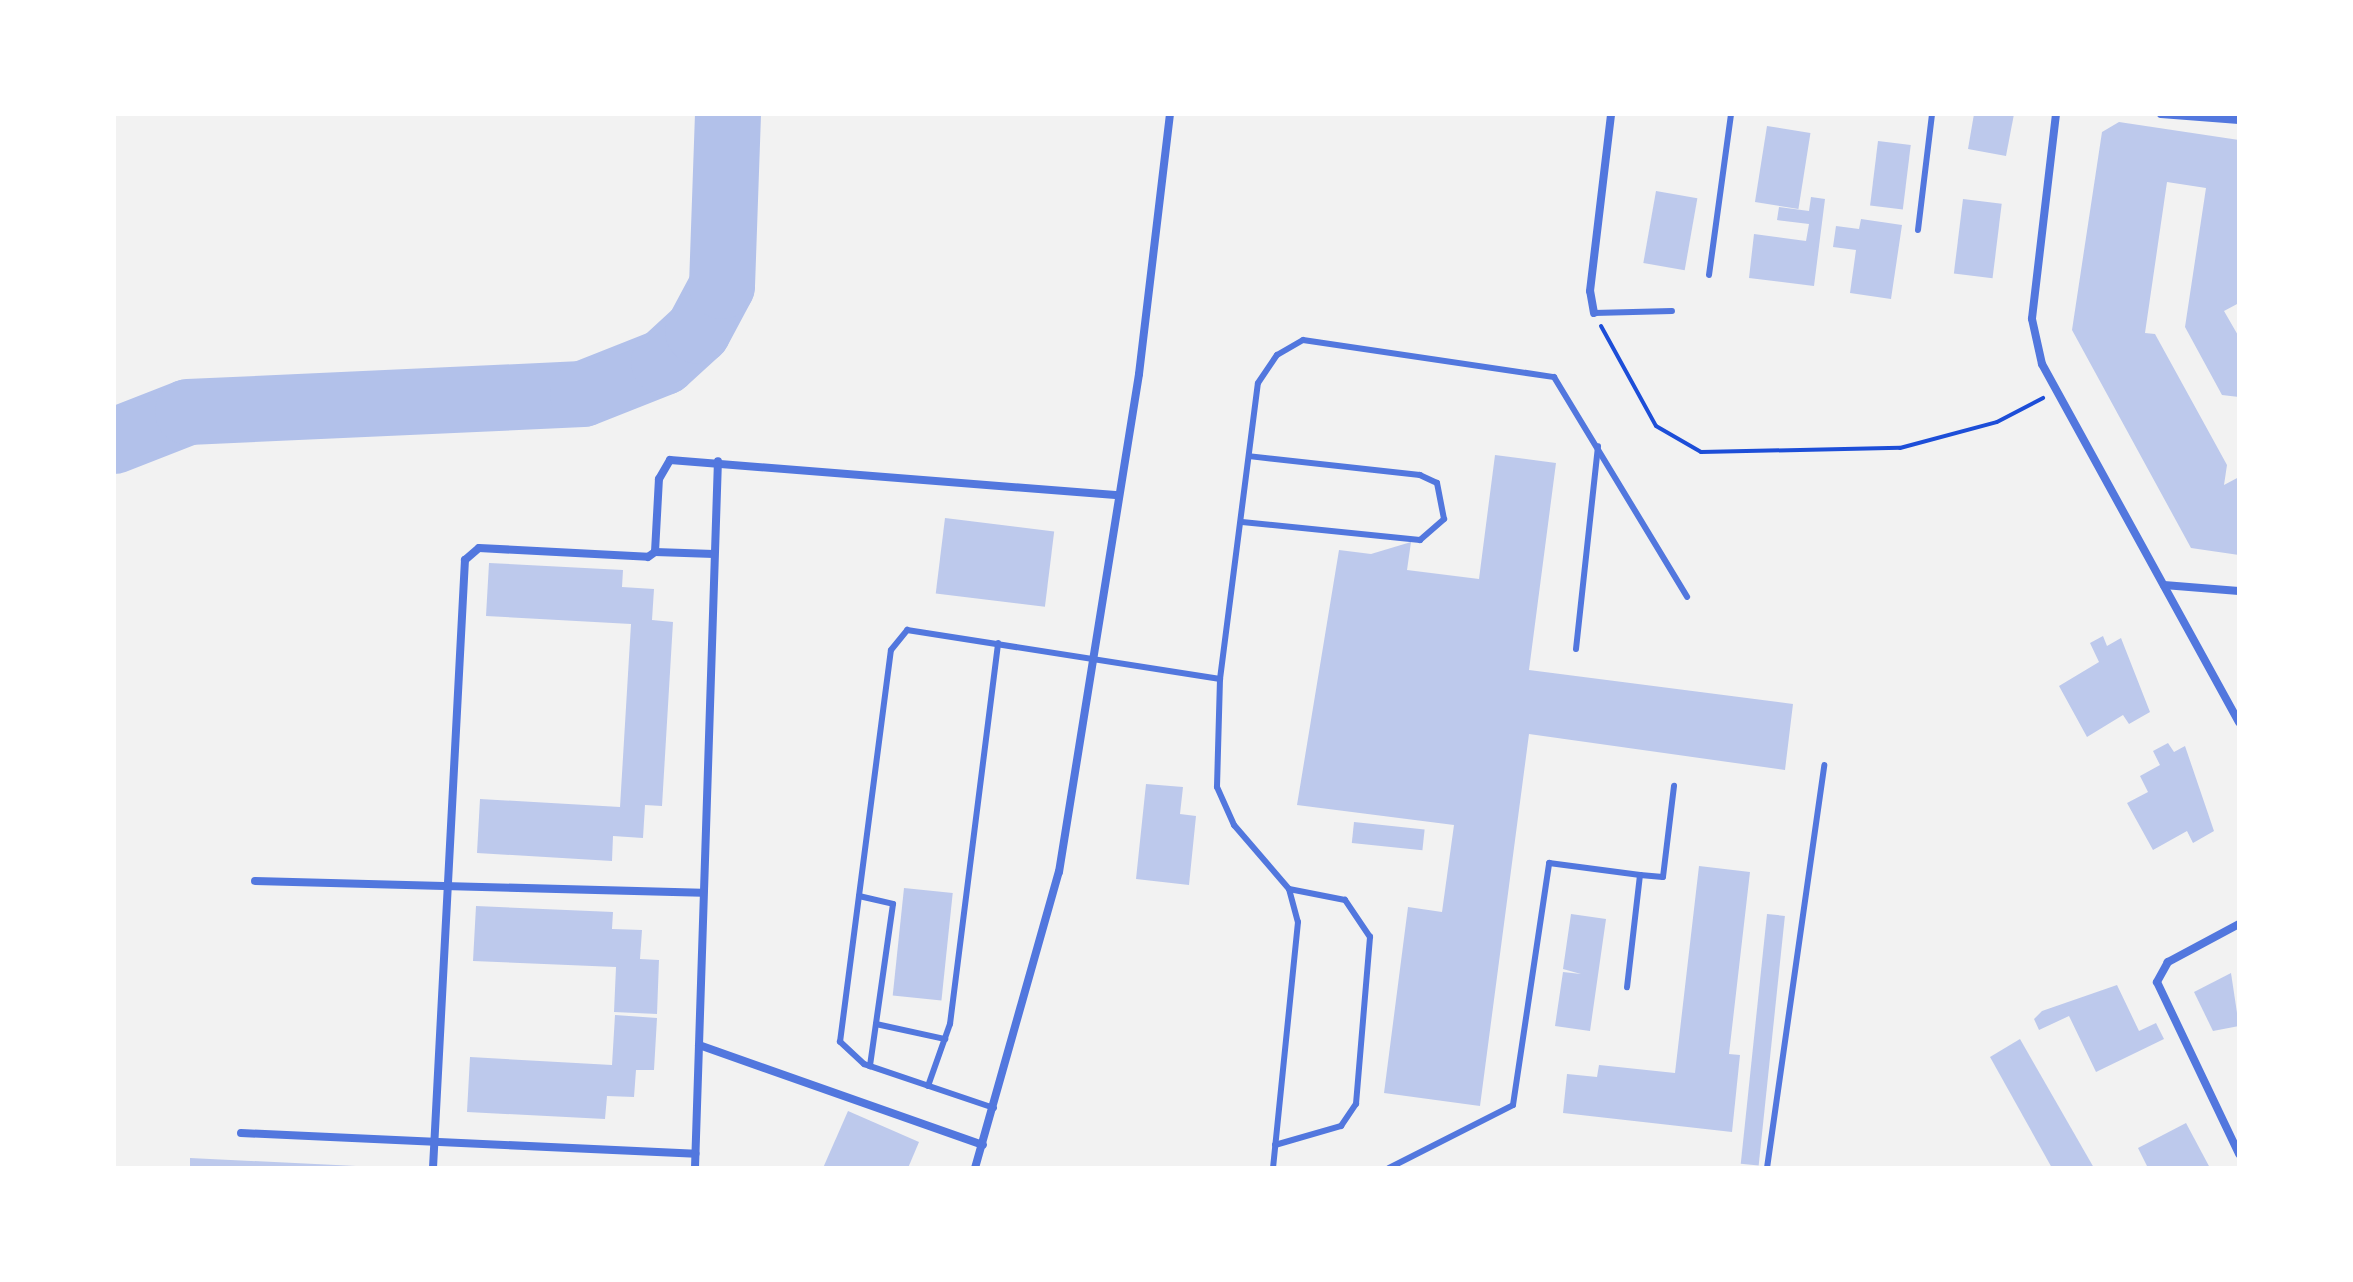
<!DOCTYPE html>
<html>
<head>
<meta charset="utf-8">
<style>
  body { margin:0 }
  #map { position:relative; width:2353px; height:1282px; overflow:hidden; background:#f2f2f2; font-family:"Titillium Web",sans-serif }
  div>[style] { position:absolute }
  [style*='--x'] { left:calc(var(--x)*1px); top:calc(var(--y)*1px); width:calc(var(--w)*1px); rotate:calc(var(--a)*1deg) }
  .taxiway>* { height:66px; margin:-33px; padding:0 33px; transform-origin:33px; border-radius:33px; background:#b2c1ea }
  .building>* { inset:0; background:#bdc9ec; transform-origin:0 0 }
  .path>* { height:4px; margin:-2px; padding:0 2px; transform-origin:2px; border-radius:2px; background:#1d4ed8 }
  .service>* { height:6px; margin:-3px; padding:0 3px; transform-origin:3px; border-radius:3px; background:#5277de }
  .minor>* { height:8px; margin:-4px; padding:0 4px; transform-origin:4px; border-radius:4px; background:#5277de }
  span { translate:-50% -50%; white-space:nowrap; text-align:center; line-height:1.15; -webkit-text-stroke:8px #fff; paint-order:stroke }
  .frame { position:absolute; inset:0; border:116px solid #fff; pointer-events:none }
</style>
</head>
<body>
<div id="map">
  <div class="taxiway">
    <div style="--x:114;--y:441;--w:79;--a:-21.4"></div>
    <div style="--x:188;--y:412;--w:395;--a:-2.6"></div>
    <div style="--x:583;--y:394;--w:87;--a:-21.6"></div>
    <div style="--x:664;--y:362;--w:46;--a:-42.4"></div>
    <div style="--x:698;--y:331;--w:51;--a:-61.9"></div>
    <div style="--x:722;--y:286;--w:172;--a:-88"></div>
  </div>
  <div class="building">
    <div style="clip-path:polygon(1974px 114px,2014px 114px,2006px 156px,1968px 149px)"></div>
    <div style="clip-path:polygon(2119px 122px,2239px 140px,2239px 303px,2224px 311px,2239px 337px,2239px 397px,2222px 395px,2185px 327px,2206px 188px,2167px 182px,2145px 333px,2155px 334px,2227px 465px,2224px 485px,2239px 477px,2239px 555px,2191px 548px,2072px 330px,2102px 132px)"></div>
    <div style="left:1767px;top:126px;width:44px;height:77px;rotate:9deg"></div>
    <div style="left:1878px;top:141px;width:33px;height:65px;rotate:7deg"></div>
    <div style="left:1656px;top:191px;width:42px;height:73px;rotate:10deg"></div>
    <div style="clip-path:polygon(1811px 197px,1825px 199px,1814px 286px,1749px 278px,1754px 234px,1806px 241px,1809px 224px,1777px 220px,1779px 207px,1809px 211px)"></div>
    <div style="left:1963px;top:199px;width:39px;height:75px;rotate:7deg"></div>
    <div style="clip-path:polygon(1861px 219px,1902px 225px,1891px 299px,1850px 293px,1856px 250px,1833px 247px,1836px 226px,1859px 229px)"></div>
    <div style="clip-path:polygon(1495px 455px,1556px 463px,1529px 670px,1793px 704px,1785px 770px,1529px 734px,1480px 1106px,1384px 1093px,1408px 907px,1442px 912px,1454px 825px,1297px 805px,1339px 550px,1371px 554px,1411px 542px,1407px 570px,1479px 579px)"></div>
    <div style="left:945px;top:518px;width:110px;height:76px;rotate:7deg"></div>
    <div style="clip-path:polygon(489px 563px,623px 570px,622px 587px,654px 589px,652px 620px,673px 622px,662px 806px,645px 805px,643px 838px,613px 836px,612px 861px,477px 853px,480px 799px,620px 807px,631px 624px,486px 616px)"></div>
    <div style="clip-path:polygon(2103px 636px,2107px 646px,2121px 638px,2150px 712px,2129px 724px,2123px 715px,2087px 737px,2059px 686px,2099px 662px,2090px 643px)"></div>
    <div style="clip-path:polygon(2168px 743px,2174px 752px,2185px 746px,2214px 831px,2193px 843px,2187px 831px,2153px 850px,2127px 803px,2148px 792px,2140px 776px,2160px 765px,2153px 751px)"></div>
    <div style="clip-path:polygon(1146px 784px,1183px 787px,1180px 814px,1196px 816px,1189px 885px,1136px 879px)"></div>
    <div style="left:1354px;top:822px;width:71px;height:21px;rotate:6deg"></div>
    <div style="clip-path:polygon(1699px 866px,1750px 872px,1729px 1054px,1740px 1055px,1732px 1132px,1563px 1113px,1567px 1074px,1597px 1077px,1599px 1065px,1675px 1073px)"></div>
    <div style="left:904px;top:888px;width:49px;height:108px;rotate:6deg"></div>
    <div style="clip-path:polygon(476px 906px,613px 912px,612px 929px,642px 930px,640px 959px,659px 960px,657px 1014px,614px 1012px,616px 967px,473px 961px)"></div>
    <div style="clip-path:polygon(1571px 914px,1606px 919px,1590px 1031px,1555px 1026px,1563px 972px,1581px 974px,1563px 969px)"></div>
    <div style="left:1767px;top:914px;width:18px;height:251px;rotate:6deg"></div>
    <div style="clip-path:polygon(2231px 973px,2239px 1026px,2213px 1031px,2194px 992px)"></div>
    <div style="clip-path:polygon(2117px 985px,2139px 1031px,2156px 1023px,2164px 1039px,2096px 1072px,2069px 1016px,2039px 1030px,2034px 1019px,2042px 1011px)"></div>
    <div style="clip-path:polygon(615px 1015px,657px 1018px,654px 1070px,636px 1070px,634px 1097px,607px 1096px,605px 1119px,467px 1112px,470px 1057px,612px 1065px)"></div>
    <div style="clip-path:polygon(2020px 1039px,2094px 1168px,2052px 1168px,1990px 1057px)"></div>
    <div style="clip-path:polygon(848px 1111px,919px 1142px,908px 1168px,823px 1168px)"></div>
    <div style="clip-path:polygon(2186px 1123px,2210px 1168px,2148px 1168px,2138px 1148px)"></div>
    <div style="clip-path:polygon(190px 1158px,356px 1166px,356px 1168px,190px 1168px)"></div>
  </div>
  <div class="path">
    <div style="--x:1601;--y:326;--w:114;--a:61.2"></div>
    <div style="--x:1656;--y:426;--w:52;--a:30"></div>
    <div style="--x:1701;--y:452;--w:199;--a:-1.2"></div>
    <div style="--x:1900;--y:448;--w:100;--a:-15"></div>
    <div style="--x:1997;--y:422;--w:52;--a:-27.6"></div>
  </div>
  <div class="service">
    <div style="--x:1918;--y:230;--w:117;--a:-83.1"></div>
    <div style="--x:1709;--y:275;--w:162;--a:-82.2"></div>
    <div style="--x:1594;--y:313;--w:78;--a:-1.5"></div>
    <div style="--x:1242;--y:522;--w:179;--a:5.8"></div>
    <div style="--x:1420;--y:540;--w:32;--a:-41"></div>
    <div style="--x:1444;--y:519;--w:37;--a:-101"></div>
    <div style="--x:1437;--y:483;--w:19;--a:-155"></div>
    <div style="--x:1420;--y:475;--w:172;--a:-173.7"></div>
    <div style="--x:1576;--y:649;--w:204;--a:-83.8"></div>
    <div style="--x:1220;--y:679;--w:298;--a:-82.7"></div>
    <div style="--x:1258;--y:383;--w:34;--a:-56"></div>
    <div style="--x:1277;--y:355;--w:30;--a:-30"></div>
    <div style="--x:1303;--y:340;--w:254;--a:8.4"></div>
    <div style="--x:1554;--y:377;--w:257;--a:58.8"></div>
    <div style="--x:1640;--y:875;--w:23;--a:5"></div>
    <div style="--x:1663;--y:877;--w:92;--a:-83.1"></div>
    <div style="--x:859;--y:896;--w:35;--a:13"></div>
    <div style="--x:893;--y:904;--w:164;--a:98.1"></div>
    <div style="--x:876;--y:1024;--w:71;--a:12.3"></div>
    <div style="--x:928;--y:1086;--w:66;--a:-70.5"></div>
    <div style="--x:950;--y:1024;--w:384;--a:-82.8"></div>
    <div style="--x:994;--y:1108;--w:137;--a:-161.3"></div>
    <div style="--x:864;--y:1064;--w:33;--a:-137"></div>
    <div style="--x:840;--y:1042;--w:395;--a:-82.6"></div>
    <div style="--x:891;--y:650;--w:26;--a:-51"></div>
    <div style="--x:907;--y:630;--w:317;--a:8.9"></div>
    <div style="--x:1220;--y:679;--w:108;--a:91.6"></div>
    <div style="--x:1217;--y:787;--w:42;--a:65.9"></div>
    <div style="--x:1234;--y:825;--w:84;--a:49.3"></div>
    <div style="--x:1289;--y:889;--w:34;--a:75"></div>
    <div style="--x:1298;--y:922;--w:247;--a:95.8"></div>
    <div style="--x:1275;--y:1145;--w:69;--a:-16.1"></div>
    <div style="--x:1341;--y:1126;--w:27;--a:-56"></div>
    <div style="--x:1356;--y:1104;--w:168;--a:-85.2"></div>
    <div style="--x:1370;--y:937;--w:45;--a:-124"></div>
    <div style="--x:1345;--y:900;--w:57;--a:-168.9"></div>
    <div style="--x:1389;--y:1168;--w:139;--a:-26.9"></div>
    <div style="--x:1513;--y:1105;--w:245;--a:-81.5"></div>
    <div style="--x:1549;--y:863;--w:92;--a:7.5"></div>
    <div style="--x:1640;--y:875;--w:113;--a:96.6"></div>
    <div style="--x:1767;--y:1168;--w:407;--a:-81.9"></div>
  </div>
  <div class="minor">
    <div style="--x:2056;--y:114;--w:206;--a:96.7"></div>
    <div style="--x:2032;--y:319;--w:46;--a:77.5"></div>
    <div style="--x:2042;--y:364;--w:409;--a:61.2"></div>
    <div style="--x:2161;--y:114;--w:78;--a:4.4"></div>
    <div style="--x:1594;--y:313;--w:22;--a:-100"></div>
    <div style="--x:1590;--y:291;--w:178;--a:-83.2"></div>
    <div style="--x:655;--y:552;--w:59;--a:1.9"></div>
    <div style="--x:2164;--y:585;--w:75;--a:4.6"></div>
    <div style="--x:255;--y:881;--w:447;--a:1.5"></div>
    <div style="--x:2239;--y:924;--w:81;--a:151.8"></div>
    <div style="--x:2168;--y:962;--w:23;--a:119"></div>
    <div style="--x:2157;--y:982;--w:191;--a:64.5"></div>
    <div style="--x:699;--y:1045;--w:301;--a:19.4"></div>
    <div style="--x:241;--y:1133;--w:455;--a:2.6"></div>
    <div style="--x:433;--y:1168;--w:609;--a:-86.99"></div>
    <div style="--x:465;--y:560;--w:18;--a:-41"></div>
    <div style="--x:479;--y:548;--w:169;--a:3"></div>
    <div style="--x:648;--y:557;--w:9;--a:-36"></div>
    <div style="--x:655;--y:552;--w:73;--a:-86.9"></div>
    <div style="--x:659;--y:479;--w:22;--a:-60"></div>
    <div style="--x:670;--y:460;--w:450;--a:4.5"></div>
    <div style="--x:695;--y:1168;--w:707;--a:-88.14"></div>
    <div style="--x:975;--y:1168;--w:308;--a:-74.2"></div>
    <div style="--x:1059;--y:872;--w:504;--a:-80.87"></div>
    <div style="--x:1139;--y:374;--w:262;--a:-83.2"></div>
  </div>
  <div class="frame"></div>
</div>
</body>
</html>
